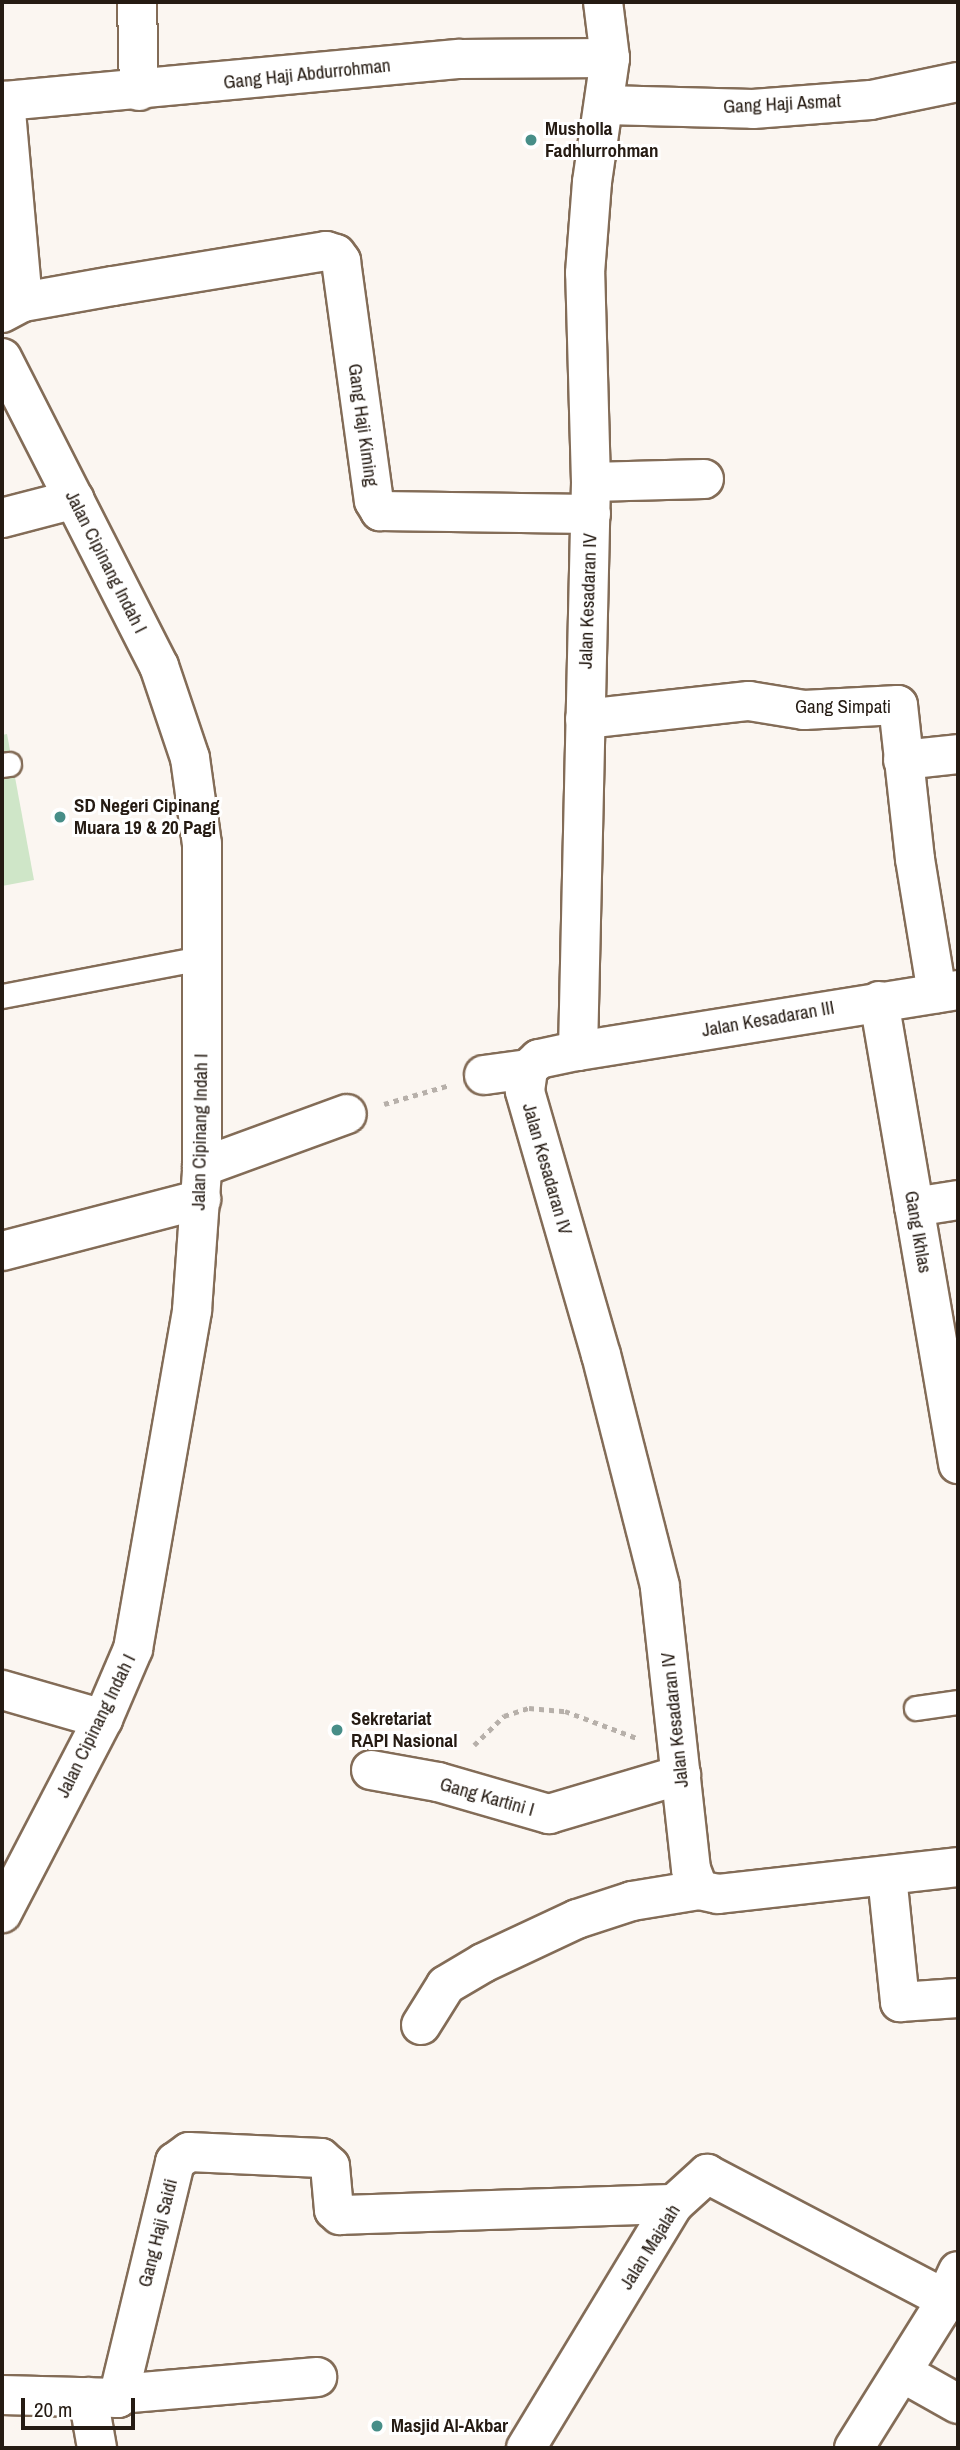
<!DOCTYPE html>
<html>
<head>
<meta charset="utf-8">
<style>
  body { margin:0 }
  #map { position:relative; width:960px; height:2450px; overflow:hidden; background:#fbf6f1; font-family:"Archivo Narrow",sans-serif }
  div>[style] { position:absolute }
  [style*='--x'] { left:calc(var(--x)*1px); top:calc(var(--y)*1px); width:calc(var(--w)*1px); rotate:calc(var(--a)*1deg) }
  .green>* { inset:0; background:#cfe6c8 }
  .path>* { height:4.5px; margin-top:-2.25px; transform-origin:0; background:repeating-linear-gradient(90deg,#b7b0aa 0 5px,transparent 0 10px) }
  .roads { filter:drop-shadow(2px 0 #836c57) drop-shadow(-2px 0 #836c57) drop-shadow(0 2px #836c57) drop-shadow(0 -2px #836c57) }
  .service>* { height:23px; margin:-11.5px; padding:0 11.5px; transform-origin:11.5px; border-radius:11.5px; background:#fff }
  .minor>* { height:38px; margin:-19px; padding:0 19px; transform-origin:19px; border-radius:19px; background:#fff }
  .tertiary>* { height:38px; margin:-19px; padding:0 19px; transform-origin:19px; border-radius:19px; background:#fff }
  .dots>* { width:19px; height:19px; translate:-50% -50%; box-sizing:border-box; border:4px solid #fff; border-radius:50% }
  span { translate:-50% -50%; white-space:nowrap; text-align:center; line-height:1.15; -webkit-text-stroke:6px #fff; paint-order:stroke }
  .street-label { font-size:19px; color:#251b13 }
  .poi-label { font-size:19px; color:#251b13; font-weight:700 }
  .left { translate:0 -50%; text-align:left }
  .frame { position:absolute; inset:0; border:4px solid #251b13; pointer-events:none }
  .scale { position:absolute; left:21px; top:2398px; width:114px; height:32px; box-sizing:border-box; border:4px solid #251b13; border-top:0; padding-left:9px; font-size:21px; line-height:24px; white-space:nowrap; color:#251b13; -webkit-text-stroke:5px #fff; paint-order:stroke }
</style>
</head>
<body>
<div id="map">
  <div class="green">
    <div style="clip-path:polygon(7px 734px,34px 880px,2px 886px,2px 735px)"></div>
  </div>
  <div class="path">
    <div style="--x:384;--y:1104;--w:69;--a:-16.1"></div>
    <div style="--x:474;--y:1745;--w:42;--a:-44"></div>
    <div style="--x:504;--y:1716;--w:26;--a:-18"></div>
    <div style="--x:529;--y:1708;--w:36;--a:5"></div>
    <div style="--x:565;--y:1711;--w:77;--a:20.6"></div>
  </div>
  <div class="roads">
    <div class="service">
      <div style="--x:2;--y:765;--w:7;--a:-8"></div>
      <div style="--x:2;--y:996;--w:204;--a:-10.8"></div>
      <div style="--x:916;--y:1708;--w:42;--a:-8.1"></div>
    </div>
    <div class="minor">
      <div style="--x:137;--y:2;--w:89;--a:88.7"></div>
      <div style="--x:605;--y:105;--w:148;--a:1.5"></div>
      <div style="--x:753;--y:109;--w:118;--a:-4.4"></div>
      <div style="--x:871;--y:100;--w:89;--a:-11.7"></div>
      <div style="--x:23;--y:302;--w:202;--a:-95.1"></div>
      <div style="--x:5;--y:101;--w:457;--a:-5.3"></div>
      <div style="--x:460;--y:59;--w:150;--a:-0.4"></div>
      <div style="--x:2;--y:313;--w:24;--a:-28"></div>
      <div style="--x:23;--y:302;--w:91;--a:-10.1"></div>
      <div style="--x:113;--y:286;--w:216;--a:-9.3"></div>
      <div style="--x:326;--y:251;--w:10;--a:17"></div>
      <div style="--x:336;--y:254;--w:9;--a:54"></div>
      <div style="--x:341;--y:261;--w:242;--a:82.2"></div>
      <div style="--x:374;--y:501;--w:12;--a:59"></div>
      <div style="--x:380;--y:511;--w:211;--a:0.8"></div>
      <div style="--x:591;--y:482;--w:113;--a:-1.5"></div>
      <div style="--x:2;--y:518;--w:75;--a:-14.6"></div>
      <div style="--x:585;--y:719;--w:165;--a:-6.3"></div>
      <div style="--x:749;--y:701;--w:56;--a:9.3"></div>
      <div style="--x:804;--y:710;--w:94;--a:-3"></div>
      <div style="--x:898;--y:705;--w:155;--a:83.7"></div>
      <div style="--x:915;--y:859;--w:136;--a:80.7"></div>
      <div style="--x:903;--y:760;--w:55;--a:-6.2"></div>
      <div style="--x:879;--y:1001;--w:470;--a:80.3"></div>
      <div style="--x:578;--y:1051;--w:569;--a:-88.69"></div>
      <div style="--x:591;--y:482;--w:209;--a:-91.6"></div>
      <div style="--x:585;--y:273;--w:91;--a:-85.6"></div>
      <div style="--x:592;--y:182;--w:125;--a:-81.7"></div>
      <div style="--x:610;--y:58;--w:56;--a:-97.1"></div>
      <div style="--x:484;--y:1075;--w:44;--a:-7.8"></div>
      <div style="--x:202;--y:1167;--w:154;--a:-20.1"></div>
      <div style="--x:914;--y:1207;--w:45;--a:-9"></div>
      <div style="--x:2;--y:1251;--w:206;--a:-14.6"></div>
      <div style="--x:2;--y:1690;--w:105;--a:16"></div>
      <div style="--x:371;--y:1770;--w:68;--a:10.2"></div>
      <div style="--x:438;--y:1782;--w:116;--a:16.1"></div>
      <div style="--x:549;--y:1814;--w:138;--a:-16.5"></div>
      <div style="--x:887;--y:1876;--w:127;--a:84.1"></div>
      <div style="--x:900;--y:2002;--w:58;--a:-3.9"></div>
      <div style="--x:699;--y:1890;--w:22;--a:-111"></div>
      <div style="--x:691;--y:1869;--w:285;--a:-96.3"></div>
      <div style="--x:660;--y:1586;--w:238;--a:-104.3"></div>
      <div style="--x:601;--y:1355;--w:275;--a:-106.1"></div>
      <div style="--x:525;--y:1091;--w:22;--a:-82"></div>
      <div style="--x:528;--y:1069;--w:15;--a:-42"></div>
      <div style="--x:539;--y:1059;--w:40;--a:-12"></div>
      <div style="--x:578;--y:1051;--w:385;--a:-9.1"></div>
      <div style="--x:421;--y:2025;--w:47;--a:-58"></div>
      <div style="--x:446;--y:1985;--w:43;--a:-30.7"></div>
      <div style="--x:483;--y:1963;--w:104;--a:-25.1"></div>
      <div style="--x:577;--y:1919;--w:58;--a:-18.1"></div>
      <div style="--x:632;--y:1901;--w:68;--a:-9.3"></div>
      <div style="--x:699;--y:1890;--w:19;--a:12"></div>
      <div style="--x:718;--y:1894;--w:242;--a:-6.4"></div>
      <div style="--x:903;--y:2373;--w:63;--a:29.4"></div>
      <div style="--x:119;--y:2394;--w:199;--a:-4.9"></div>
      <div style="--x:2;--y:2395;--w:116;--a:1.5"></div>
      <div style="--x:118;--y:2398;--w:243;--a:-76.4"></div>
      <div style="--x:175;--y:2162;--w:17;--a:-36"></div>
      <div style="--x:189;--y:2152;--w:132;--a:2.6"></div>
      <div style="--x:321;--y:2158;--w:12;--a:42"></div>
      <div style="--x:330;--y:2166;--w:44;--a:84.8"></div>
      <div style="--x:334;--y:2210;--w:8;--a:40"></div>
      <div style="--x:340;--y:2215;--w:334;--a:-1.9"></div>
      <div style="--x:88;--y:2397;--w:52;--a:80"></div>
      <div style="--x:526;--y:2448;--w:285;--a:-58.8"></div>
      <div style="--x:674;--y:2204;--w:45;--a:-42.3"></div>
      <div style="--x:707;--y:2174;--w:269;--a:27.7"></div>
      <div style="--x:854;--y:2448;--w:160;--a:-58"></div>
      <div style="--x:939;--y:2312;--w:45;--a:-65.1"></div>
    </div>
    <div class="tertiary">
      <div style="--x:2;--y:358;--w:346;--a:63"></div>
      <div style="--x:159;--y:666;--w:97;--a:71.4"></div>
      <div style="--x:190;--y:758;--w:87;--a:82.1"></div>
      <div style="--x:202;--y:844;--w:327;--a:90"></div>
      <div style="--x:202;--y:1171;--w:140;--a:94.1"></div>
      <div style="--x:192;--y:1311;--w:343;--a:99.9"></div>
      <div style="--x:133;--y:1649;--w:76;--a:113.2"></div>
      <div style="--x:103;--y:1719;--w:219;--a:117.5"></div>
    </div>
  </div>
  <div class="dots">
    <div style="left:531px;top:140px;background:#478e88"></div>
    <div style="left:60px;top:817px;background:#478e88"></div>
    <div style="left:337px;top:1730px;background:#478e88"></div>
    <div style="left:377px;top:2426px;background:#478e88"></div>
  </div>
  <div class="street-label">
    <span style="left:307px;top:74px;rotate:-6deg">Gang Haji Abdurrohman</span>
    <span style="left:782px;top:104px;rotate:-3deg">Gang Haji Asmat</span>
    <span style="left:363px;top:425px;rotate:82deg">Gang Haji Kiming</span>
    <span style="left:106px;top:562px;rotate:63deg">Jalan Cipinang Indah I</span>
    <span style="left:588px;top:601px;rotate:-88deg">Jalan Kesadaran IV</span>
    <span style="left:843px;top:707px">Gang Simpati</span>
    <span style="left:768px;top:1019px;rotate:-10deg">Jalan Kesadaran III</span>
    <span style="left:200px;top:1132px;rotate:-89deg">Jalan Cipinang Indah I</span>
    <span style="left:547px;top:1169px;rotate:74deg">Jalan Kesadaran IV</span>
    <span style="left:918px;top:1232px;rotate:80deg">Gang Ikhlas</span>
    <span style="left:675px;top:1720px;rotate:-96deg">Jalan Kesadaran IV</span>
    <span style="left:96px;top:1726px;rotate:-64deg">Jalan Cipinang Indah I</span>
    <span style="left:487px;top:1797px;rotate:16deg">Gang Kartini I</span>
    <span style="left:158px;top:2233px;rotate:-76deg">Gang Haji Saidi</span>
    <span style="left:650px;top:2247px;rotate:-58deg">Jalan Majalah</span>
  </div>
  <div class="poi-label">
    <span class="left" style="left:545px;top:140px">Musholla<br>Fadhlurrohman</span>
    <span class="left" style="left:74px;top:817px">SD Negeri Cipinang<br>Muara 19 &amp; 20 Pagi</span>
    <span class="left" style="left:351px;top:1730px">Sekretariat<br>RAPI Nasional</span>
    <span class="left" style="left:391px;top:2426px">Masjid Al-Akbar</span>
  </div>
  <div class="frame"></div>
  <div class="scale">20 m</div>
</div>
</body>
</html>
